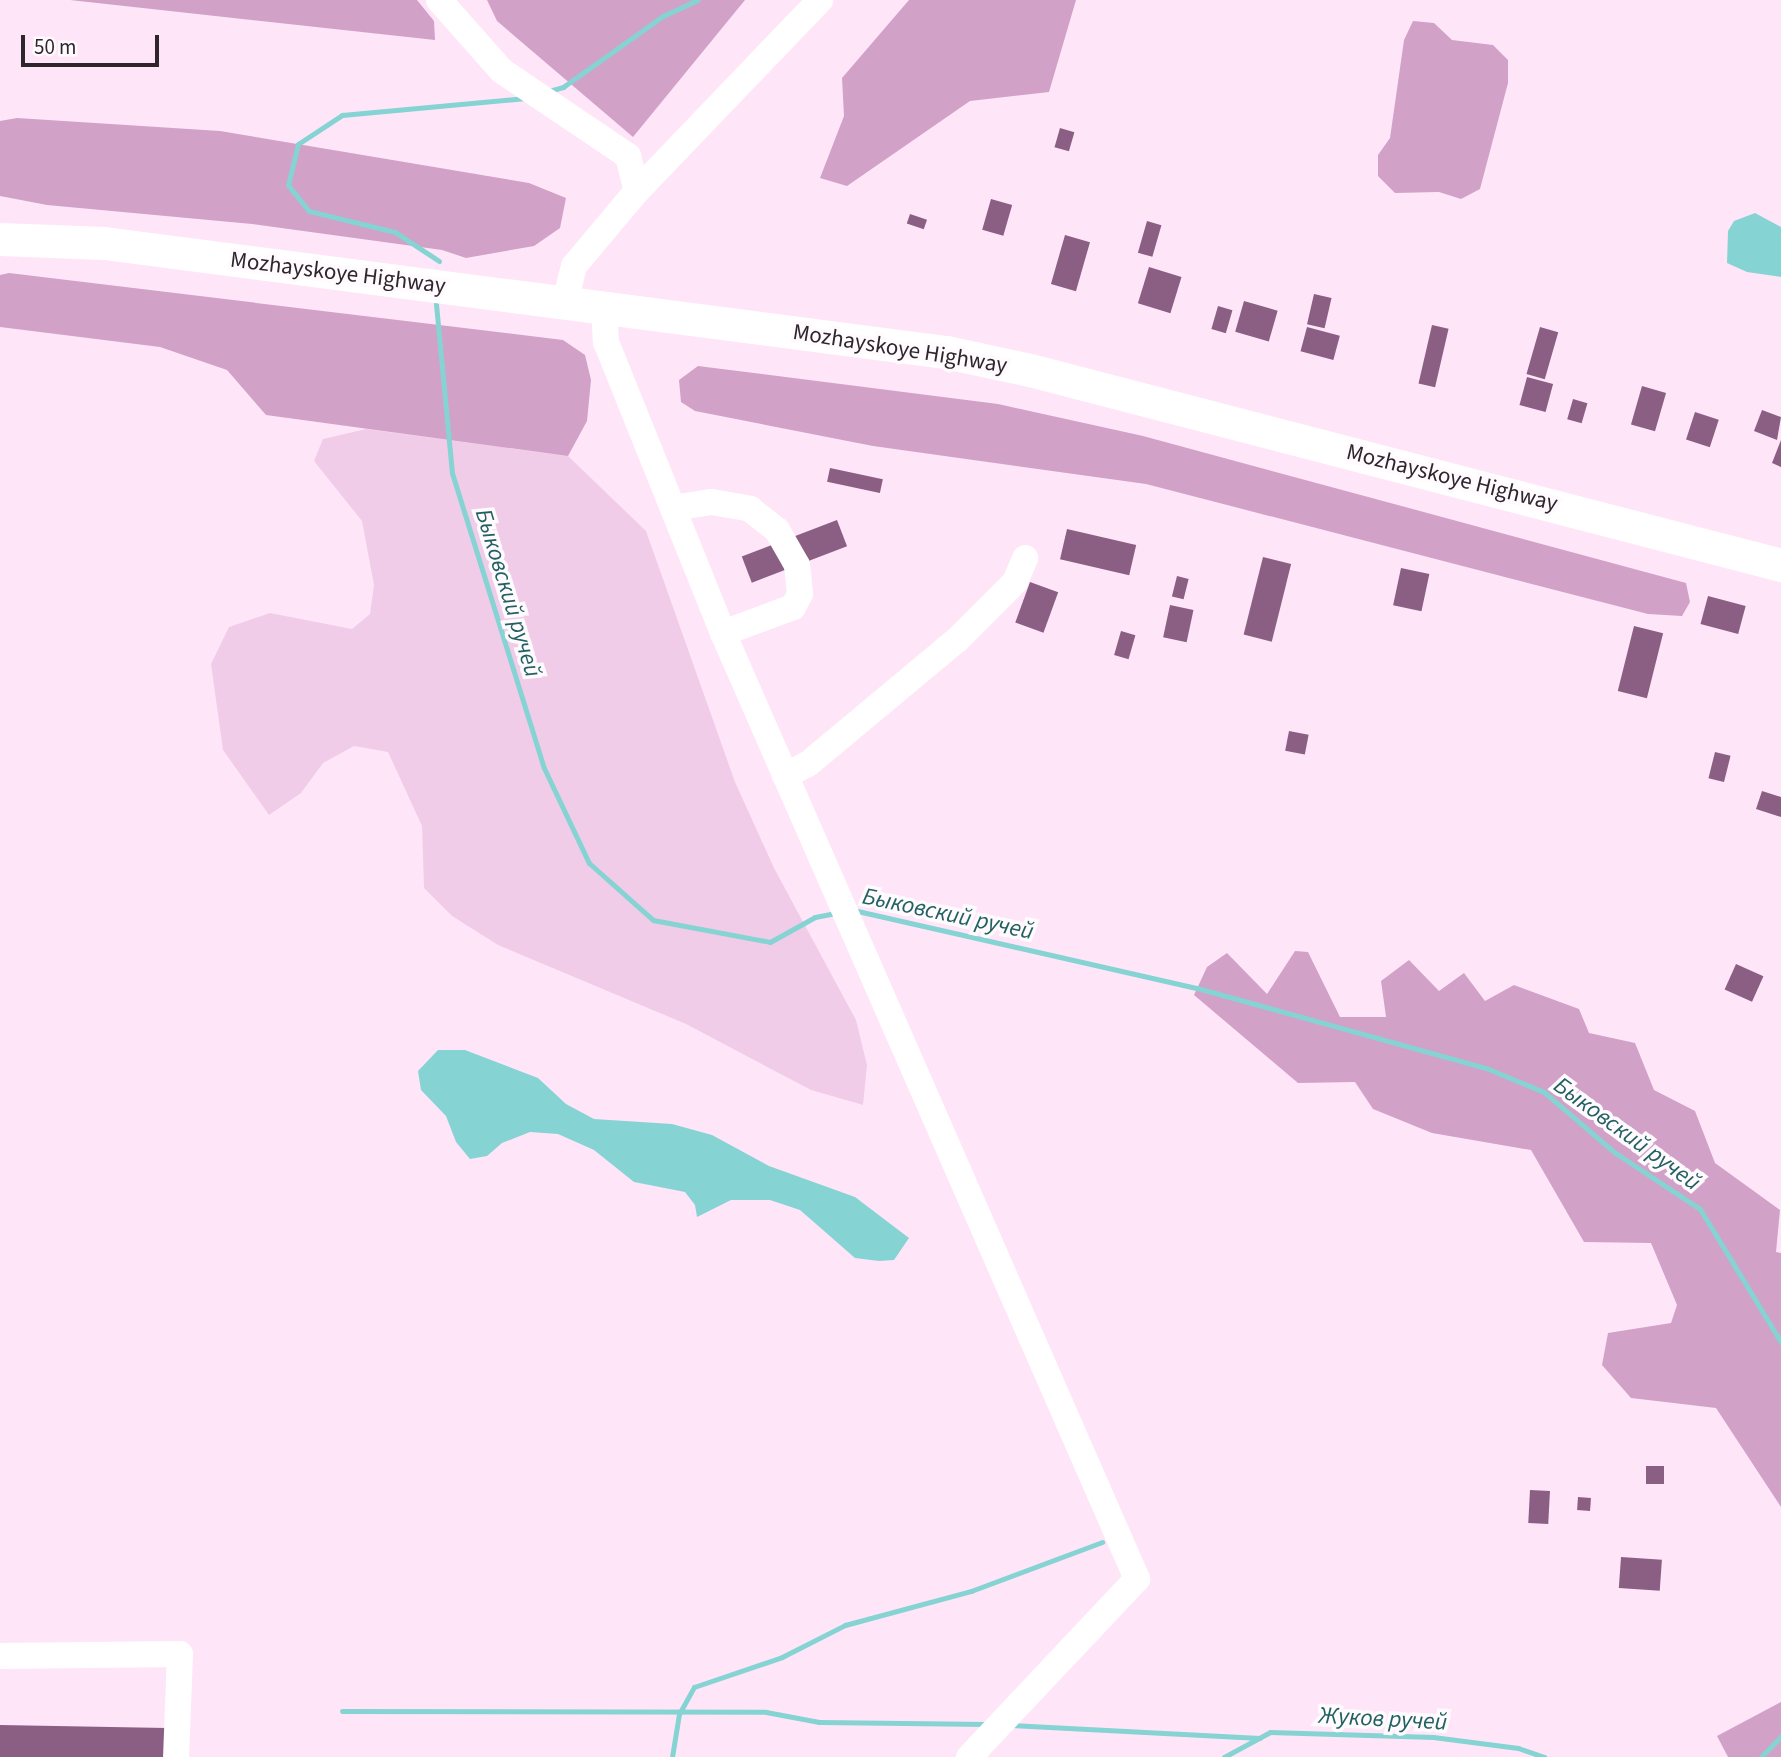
<!DOCTYPE html>
<html>
<head>
<meta charset="utf-8">
<style>
  body { margin:0 }
  #map { position:relative; width:1781px; height:1757px; overflow:hidden; background:#fee6f8; font-family:"Source Sans 3",sans-serif }
  div>[style] { position:absolute }
  [style*='--x'] { left:calc(var(--x)*1px); top:calc(var(--y)*1px); width:calc(var(--w)*1px); rotate:calc(var(--a)*1deg) }
  .green>* { inset:0; background:#f1cce9 }
  .forest>* { inset:0; background:#d2a1c8 }
  .water>* { inset:0; background:#86d3d3 }
  .stream>* { height:5px; margin:-2.5px; padding:0 2.5px; transform-origin:2.5px; border-radius:2.5px; background:#86d3d3 }
  .building>* { inset:0; background:#8b5f83; transform-origin:0 0 }
  .minor>* { height:26px; margin:-13px; padding:0 13px; transform-origin:13px; border-radius:13px; background:#fff }
  .major>* { height:33px; margin:-16.5px; padding:0 16.5px; transform-origin:16.5px; border-radius:16.5px; background:#fff }
  span { translate:-50% -50%; white-space:nowrap; text-align:center; line-height:1.15; -webkit-text-stroke:7px #fefafd; paint-order:stroke }
  .street-label { font-size:23px; color:#2f262d }
  .water-label { font-size:24px; color:#216161; font-style:italic }
  .scale { position:absolute; left:21px; top:35px; width:138px; height:32px; box-sizing:border-box; border:4px solid #2f262d; border-top:0; padding-left:9px; font-size:21px; line-height:24px; white-space:nowrap; color:#2f262d; -webkit-text-stroke:5px #fefafd; paint-order:stroke }
</style>
</head>
<body>
<div id="map">
  <div class="green">
    <div style="clip-path:polygon(366px 429px,568px 456px,646px 531px,735px 782px,774px 868px,856px 1020px,867px 1065px,863px 1105px,811px 1090px,686px 1024px,498px 945px,452px 916px,424px 888px,422px 826px,388px 752px,354px 746px,323px 763px,301px 793px,269px 815px,223px 750px,211px 664px,229px 627px,270px 613px,352px 629px,370px 614px,374px 585px,362px 521px,314px 461px,323px 439px)"></div>
  </div>
  <div class="forest">
    <div style="clip-path:polygon(70px 0,417px 0,434px 21px,435px 40px)"></div>
    <div style="clip-path:polygon(487px 0,745px 0,633px 137px,497px 21px)"></div>
    <div style="clip-path:polygon(909px 0,1076px 0,1049px 92px,970px 101px,847px 186px,820px 178px,844px 116px,842px 78px)"></div>
    <div style="clip-path:polygon(1413px 21px,1434px 23px,1452px 40px,1493px 45px,1508px 60px,1508px 83px,1480px 189px,1461px 199px,1439px 192px,1395px 193px,1378px 176px,1378px 155px,1390px 138px,1404px 40px)"></div>
    <div style="clip-path:polygon(17px 118px,220px 131px,529px 183px,566px 198px,560px 228px,534px 246px,466px 258px,442px 250px,252px 224px,47px 205px,0 196px,0 121px)"></div>
    <div style="clip-path:polygon(9px 273px,563px 340px,585px 355px,591px 380px,587px 421px,568px 456px,266px 415px,227px 370px,160px 347px,0 327px,0 275px)"></div>
    <div style="clip-path:polygon(698px 366px,998px 404px,1143px 436px,1686px 583px,1690px 602px,1682px 616px,1648px 614px,1146px 484px,873px 446px,695px 411px,681px 402px,679px 380px)"></div>
    <div style="clip-path:polygon(1295px 951px,1308px 952px,1340px 1017px,1386px 1017px,1381px 981px,1409px 960px,1439px 991px,1464px 973px,1485px 1001px,1514px 985px,1579px 1009px,1589px 1033px,1635px 1043px,1654px 1090px,1695px 1111px,1715px 1163px,1780px 1210px,1776px 1252px,1781px 1253px,1781px 1507px,1716px 1408px,1631px 1398px,1602px 1365px,1608px 1333px,1671px 1323px,1677px 1305px,1651px 1243px,1584px 1242px,1531px 1150px,1432px 1133px,1373px 1109px,1355px 1082px,1298px 1083px,1194px 995px,1207px 967px,1227px 953px,1267px 994px)"></div>
    <div style="clip-path:polygon(1781px 1702px,1781px 1757px,1728px 1757px,1717px 1736px)"></div>
  </div>
  <div class="water">
    <div style="clip-path:polygon(1755px 213px,1781px 227px,1781px 277px,1747px 272px,1727px 263px,1728px 231px,1734px 221px)"></div>
    <div style="clip-path:polygon(438px 1050px,465px 1050px,538px 1078px,566px 1104px,594px 1119px,672px 1124px,712px 1135px,769px 1166px,855px 1197px,909px 1238px,894px 1260px,879px 1261px,855px 1258px,800px 1210px,770px 1200px,731px 1200px,697px 1217px,695px 1205px,685px 1192px,634px 1182px,594px 1150px,558px 1134px,530px 1132px,502px 1143px,487px 1156px,470px 1159px,456px 1142px,446px 1116px,421px 1090px,418px 1071px)"></div>
  </div>
  <div class="stream">
    <div style="--x:549;--y:91;--w:15;--a:-16"></div>
    <div style="--x:563;--y:87;--w:123;--a:-35.4"></div>
    <div style="--x:663;--y:16;--w:38;--a:-25"></div>
    <div style="--x:439;--y:261;--w:53;--a:-146.6"></div>
    <div style="--x:395;--y:232;--w:89;--a:-166.3"></div>
    <div style="--x:309;--y:211;--w:33;--a:-129"></div>
    <div style="--x:288;--y:185;--w:42;--a:-76.3"></div>
    <div style="--x:298;--y:144;--w:53;--a:-33.4"></div>
    <div style="--x:342;--y:115;--w:185;--a:-5.3"></div>
    <div style="--x:436;--y:304;--w:170;--a:84.6"></div>
    <div style="--x:452;--y:473;--w:309;--a:72.7"></div>
    <div style="--x:544;--y:768;--w:105;--a:64.7"></div>
    <div style="--x:589;--y:863;--w:86;--a:41.7"></div>
    <div style="--x:653;--y:920;--w:119;--a:10.6"></div>
    <div style="--x:770;--y:942;--w:51;--a:-29.1"></div>
    <div style="--x:815;--y:917;--w:21;--a:-11"></div>
    <div style="--x:853;--y:910;--w:353;--a:12.8"></div>
    <div style="--x:1197;--y:988;--w:300;--a:15.5"></div>
    <div style="--x:1486;--y:1068;--w:63;--a:22.5"></div>
    <div style="--x:1544;--y:1092;--w:92;--a:40.6"></div>
    <div style="--x:1614;--y:1152;--w:103;--a:33.5"></div>
    <div style="--x:1700;--y:1209;--w:156;--a:58.7"></div>
    <div style="--x:342;--y:1711;--w:424;--a:0.1"></div>
    <div style="--x:766;--y:1712;--w:54;--a:10.7"></div>
    <div style="--x:819;--y:1722;--w:168;--a:0.7"></div>
    <div style="--x:1011;--y:1725;--w:249;--a:3"></div>
    <div style="--x:672;--y:1757;--w:44;--a:-80.8"></div>
    <div style="--x:679;--y:1714;--w:31;--a:-61"></div>
    <div style="--x:694;--y:1687;--w:93;--a:-18.8"></div>
    <div style="--x:782;--y:1657;--w:71;--a:-26.9"></div>
    <div style="--x:845;--y:1625;--w:131;--a:-15.1"></div>
    <div style="--x:971;--y:1591;--w:140;--a:-20.5"></div>
    <div style="--x:1224;--y:1757;--w:52;--a:-28.5"></div>
    <div style="--x:1270;--y:1732;--w:163;--a:1.8"></div>
    <div style="--x:1433;--y:1737;--w:86;--a:7.4"></div>
    <div style="--x:1518;--y:1748;--w:28;--a:19"></div>
    <div style="--x:1761;--y:1757;--w:29;--a:-46"></div>
  </div>
  <div class="building">
    <div style="left:1060px;top:128px;width:15px;height:20px;rotate:16deg"></div>
    <div style="left:991px;top:199px;width:22px;height:32px;rotate:16deg"></div>
    <div style="left:910px;top:214px;width:18px;height:10px;rotate:19deg"></div>
    <div style="left:1147px;top:221px;width:15px;height:33px;rotate:16deg"></div>
    <div style="left:1065px;top:235px;width:26px;height:51px;rotate:16deg"></div>
    <div style="left:1149px;top:267px;width:34px;height:38px;rotate:17deg"></div>
    <div style="left:1314px;top:294px;width:18px;height:31px;rotate:13deg"></div>
    <div style="left:1244px;top:301px;width:35px;height:32px;rotate:16deg"></div>
    <div style="left:1218px;top:306px;width:15px;height:24px;rotate:16deg"></div>
    <div style="left:1432px;top:325px;width:17px;height:60px;rotate:13deg"></div>
    <div style="left:1307px;top:327px;width:34px;height:25px;rotate:15deg"></div>
    <div style="left:1540px;top:327px;width:19px;height:49px;rotate:16deg"></div>
    <div style="left:1527px;top:377px;width:27px;height:29px;rotate:15deg"></div>
    <div style="left:1642px;top:386px;width:25px;height:40px;rotate:16deg"></div>
    <div style="left:1573px;top:399px;width:15px;height:21px;rotate:16deg"></div>
    <div style="clip-path:polygon(1762px 410px,1781px 417px,1777px 440px,1754px 431px)"></div>
    <div style="left:1695px;top:412px;width:25px;height:29px;rotate:18deg"></div>
    <div style="clip-path:polygon(1781px 440px,1781px 467px,1772px 463px)"></div>
    <div style="left:830px;top:468px;width:54px;height:14px;rotate:12deg"></div>
    <div style="left:837px;top:520px;width:28px;height:102px;rotate:69deg"></div>
    <div style="left:1067px;top:529px;width:71px;height:31px;rotate:13deg"></div>
    <div style="left:1263px;top:557px;width:29px;height:80px;rotate:14deg"></div>
    <div style="left:1401px;top:568px;width:29px;height:38px;rotate:12deg"></div>
    <div style="left:1177px;top:576px;width:12px;height:21px;rotate:14deg"></div>
    <div style="left:1030px;top:582px;width:30px;height:43px;rotate:20deg"></div>
    <div style="left:1708px;top:596px;width:39px;height:29px;rotate:15deg"></div>
    <div style="left:1170px;top:605px;width:24px;height:33px;rotate:12deg"></div>
    <div style="left:1634px;top:626px;width:30px;height:67px;rotate:14deg"></div>
    <div style="left:1121px;top:631px;width:15px;height:25px;rotate:16deg"></div>
    <div style="left:1289px;top:731px;width:20px;height:20px;rotate:11deg"></div>
    <div style="left:1715px;top:752px;width:16px;height:27px;rotate:14deg"></div>
    <div style="clip-path:polygon(1762px 791px,1781px 797px,1781px 817px,1756px 809px)"></div>
    <div style="left:1736px;top:964px;width:30px;height:28px;rotate:24deg"></div>
    <div style="left:1646px;top:1466px;width:18px;height:18px"></div>
    <div style="left:1530px;top:1490px;width:20px;height:33px;rotate:3deg"></div>
    <div style="left:1578px;top:1497px;width:13px;height:13px;rotate:4deg"></div>
    <div style="left:1621px;top:1557px;width:41px;height:31px;rotate:4deg"></div>
    <div style="left:0;top:1725px;width:167px;height:32px;rotate:1deg"></div>
  </div>
  <div class="minor">
    <div style="--x:439;--y:0;--w:95;--a:48.4"></div>
    <div style="--x:502;--y:71;--w:152;--a:34"></div>
    <div style="--x:628;--y:156;--w:36;--a:76"></div>
    <div style="--x:565;--y:302;--w:37;--a:-76"></div>
    <div style="--x:574;--y:266;--w:98;--a:-50"></div>
    <div style="--x:637;--y:191;--w:265;--a:-46.2"></div>
    <div style="--x:604;--y:307;--w:35;--a:87"></div>
    <div style="--x:606;--y:342;--w:314;--a:68.1"></div>
    <div style="--x:723;--y:633;--w:1033;--a:66.36"></div>
    <div style="--x:1137;--y:1579;--w:245;--a:133.3"></div>
    <div style="--x:673;--y:508;--w:39;--a:-9"></div>
    <div style="--x:712;--y:502;--w:39;--a:10"></div>
    <div style="--x:750;--y:509;--w:34;--a:38"></div>
    <div style="--x:777;--y:530;--w:40;--a:60.3"></div>
    <div style="--x:797;--y:565;--w:29;--a:84"></div>
    <div style="--x:800;--y:594;--w:15;--a:118"></div>
    <div style="--x:793;--y:607;--w:75;--a:159.6"></div>
    <div style="--x:785;--y:776;--w:26;--a:-28"></div>
    <div style="--x:808;--y:764;--w:194;--a:-39.8"></div>
    <div style="--x:957;--y:640;--w:82;--a:-45"></div>
    <div style="--x:1015;--y:582;--w:26;--a:-67"></div>
    <div style="--x:0;--y:1656;--w:180;--a:-0.6"></div>
    <div style="--x:180;--y:1654;--w:103;--a:92.2"></div>
  </div>
  <div class="major">
    <div style="--x:0;--y:239;--w:104;--a:2.2"></div>
    <div style="--x:104;--y:243;--w:849;--a:7.38"></div>
    <div style="--x:946;--y:352;--w:86;--a:12.1"></div>
    <div style="--x:1030;--y:370;--w:776;--a:14.56"></div>
  </div>
  <div class="street-label">
    <span style="left:338px;top:273px;rotate:7deg">Mozhayskoye Highway</span>
    <span style="left:900px;top:349px;rotate:9deg">Mozhayskoye Highway</span>
    <span style="left:1452px;top:478px;rotate:14deg">Mozhayskoye Highway</span>
  </div>
  <div class="water-label">
    <span style="left:508px;top:593px;rotate:73deg">Быковский ручей</span>
    <span style="left:948px;top:914px;rotate:12deg">Быковский ручей</span>
    <span style="left:1627px;top:1134px;rotate:36deg">Быковский ручей</span>
    <span style="left:1383px;top:1719px;rotate:3deg">Жуков ручей</span>
  </div>
  <div class="scale">50 m</div>
</div>
</body>
</html>
